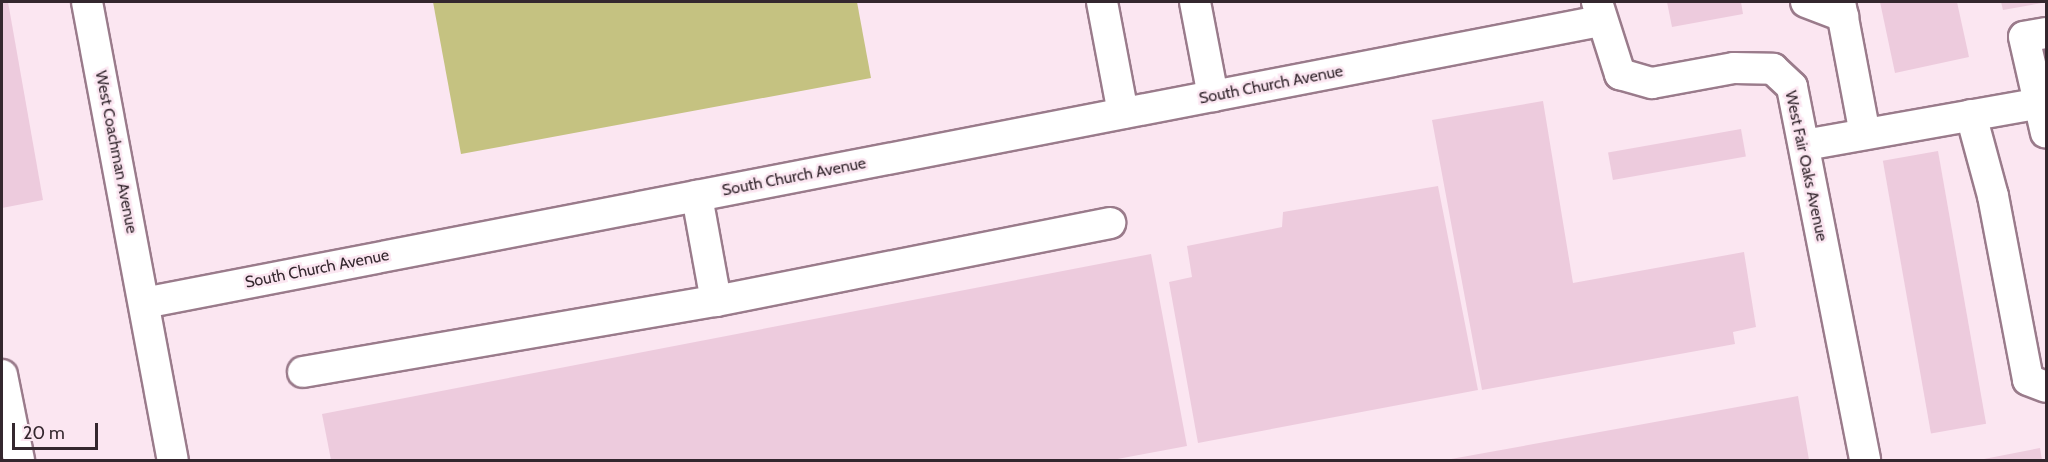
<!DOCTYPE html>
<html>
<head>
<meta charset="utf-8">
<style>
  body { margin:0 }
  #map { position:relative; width:2048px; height:462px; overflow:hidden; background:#fbe6f1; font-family:Cabin,sans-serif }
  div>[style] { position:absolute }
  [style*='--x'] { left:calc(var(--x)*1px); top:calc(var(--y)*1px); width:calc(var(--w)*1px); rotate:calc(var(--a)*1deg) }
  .green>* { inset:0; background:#c5c281 }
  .building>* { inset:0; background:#edcbdd; transform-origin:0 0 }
  .roads { filter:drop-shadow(2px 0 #9a7b8b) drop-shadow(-2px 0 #9a7b8b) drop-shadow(0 2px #9a7b8b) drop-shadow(0 -2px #9a7b8b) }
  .minor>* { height:30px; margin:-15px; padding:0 15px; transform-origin:15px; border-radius:15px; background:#fff }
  span { translate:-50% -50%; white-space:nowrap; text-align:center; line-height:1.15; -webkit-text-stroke:5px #fbe6f1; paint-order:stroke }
  .street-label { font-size:16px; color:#34272e }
  .frame { position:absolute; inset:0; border:3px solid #34272e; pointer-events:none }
  .scale { position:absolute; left:12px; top:423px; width:86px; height:27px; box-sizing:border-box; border:3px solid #34272e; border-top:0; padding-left:8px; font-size:18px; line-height:21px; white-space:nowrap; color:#34272e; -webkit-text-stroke:4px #fbe6f1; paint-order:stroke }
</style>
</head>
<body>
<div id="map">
  <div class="green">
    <div style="clip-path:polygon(433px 2px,857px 2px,871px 78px,461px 154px)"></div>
  </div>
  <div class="building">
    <div style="clip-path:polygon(2px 2px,8px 2px,43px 200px,2px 208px)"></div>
    <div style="clip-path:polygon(1667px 2px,1741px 2px,1743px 14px,1672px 27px)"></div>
    <div style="clip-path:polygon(1880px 2px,1957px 2px,1969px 57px,1895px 73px)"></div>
    <div style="clip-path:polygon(2001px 2px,2041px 2px,2042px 3px,2003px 10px)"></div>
    <div style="clip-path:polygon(1543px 101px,1573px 283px,1744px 252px,1756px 327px,1733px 332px,1735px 344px,1482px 390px,1432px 120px)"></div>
    <div style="left:1741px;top:129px;width:28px;height:135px;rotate:80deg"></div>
    <div style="left:1938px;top:151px;width:277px;height:56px;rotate:80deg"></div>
    <div style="clip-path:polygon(1438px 186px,1478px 390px,1198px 443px,1169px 282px,1192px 277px,1187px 246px,1282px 227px,1283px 212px)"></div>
    <div style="clip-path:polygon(1151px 254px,1187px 446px,1112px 460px,331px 460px,322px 414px)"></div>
    <div style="clip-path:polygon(1798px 396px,1809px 460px,1451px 460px,1451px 459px)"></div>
    <div style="clip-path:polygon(2040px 448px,2042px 460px,1984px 460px,1984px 459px)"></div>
  </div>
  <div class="roads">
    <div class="minor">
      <div style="--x:87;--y:2;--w:466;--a:79.4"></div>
      <div style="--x:1102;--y:2;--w:113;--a:79.3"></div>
      <div style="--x:1195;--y:2;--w:96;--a:79.2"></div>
      <div style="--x:1597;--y:2;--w:76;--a:72.3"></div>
      <div style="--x:1620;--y:74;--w:33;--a:16"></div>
      <div style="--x:1652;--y:83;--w:83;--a:-10.4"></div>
      <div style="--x:1734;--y:68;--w:39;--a:1"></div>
      <div style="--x:1773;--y:69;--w:26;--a:43"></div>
      <div style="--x:1792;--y:87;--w:380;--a:78.9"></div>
      <div style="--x:1806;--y:2;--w:40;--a:21"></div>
      <div style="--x:1840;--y:2;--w:134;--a:79.3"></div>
      <div style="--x:2046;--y:33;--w:22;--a:170"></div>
      <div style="--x:2024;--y:37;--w:98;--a:77.1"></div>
      <div style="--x:1971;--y:115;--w:84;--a:74.8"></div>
      <div style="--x:1993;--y:196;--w:187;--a:79.2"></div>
      <div style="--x:2028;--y:380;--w:19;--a:21"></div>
      <div style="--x:1805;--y:145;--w:245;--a:-10.1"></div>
      <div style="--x:716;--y:301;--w:402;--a:-11.2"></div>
      <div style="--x:144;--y:303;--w:1483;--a:-10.96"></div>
      <div style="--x:303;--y:372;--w:419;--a:-9.8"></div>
      <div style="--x:716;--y:301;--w:107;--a:-100.3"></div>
      <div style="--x:2;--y:375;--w:87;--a:78.7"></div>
    </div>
  </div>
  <div class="street-label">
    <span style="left:1271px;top:85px;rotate:-11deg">South Church Avenue</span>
    <span style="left:116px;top:152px;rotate:79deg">West Coachman Avenue</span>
    <span style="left:1806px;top:166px;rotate:78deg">West Fair Oaks Avenue</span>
    <span style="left:794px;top:177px;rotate:-11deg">South Church Avenue</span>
    <span style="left:317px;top:269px;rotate:-11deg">South Church Avenue</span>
  </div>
  <div class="frame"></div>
  <div class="scale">20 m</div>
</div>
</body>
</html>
